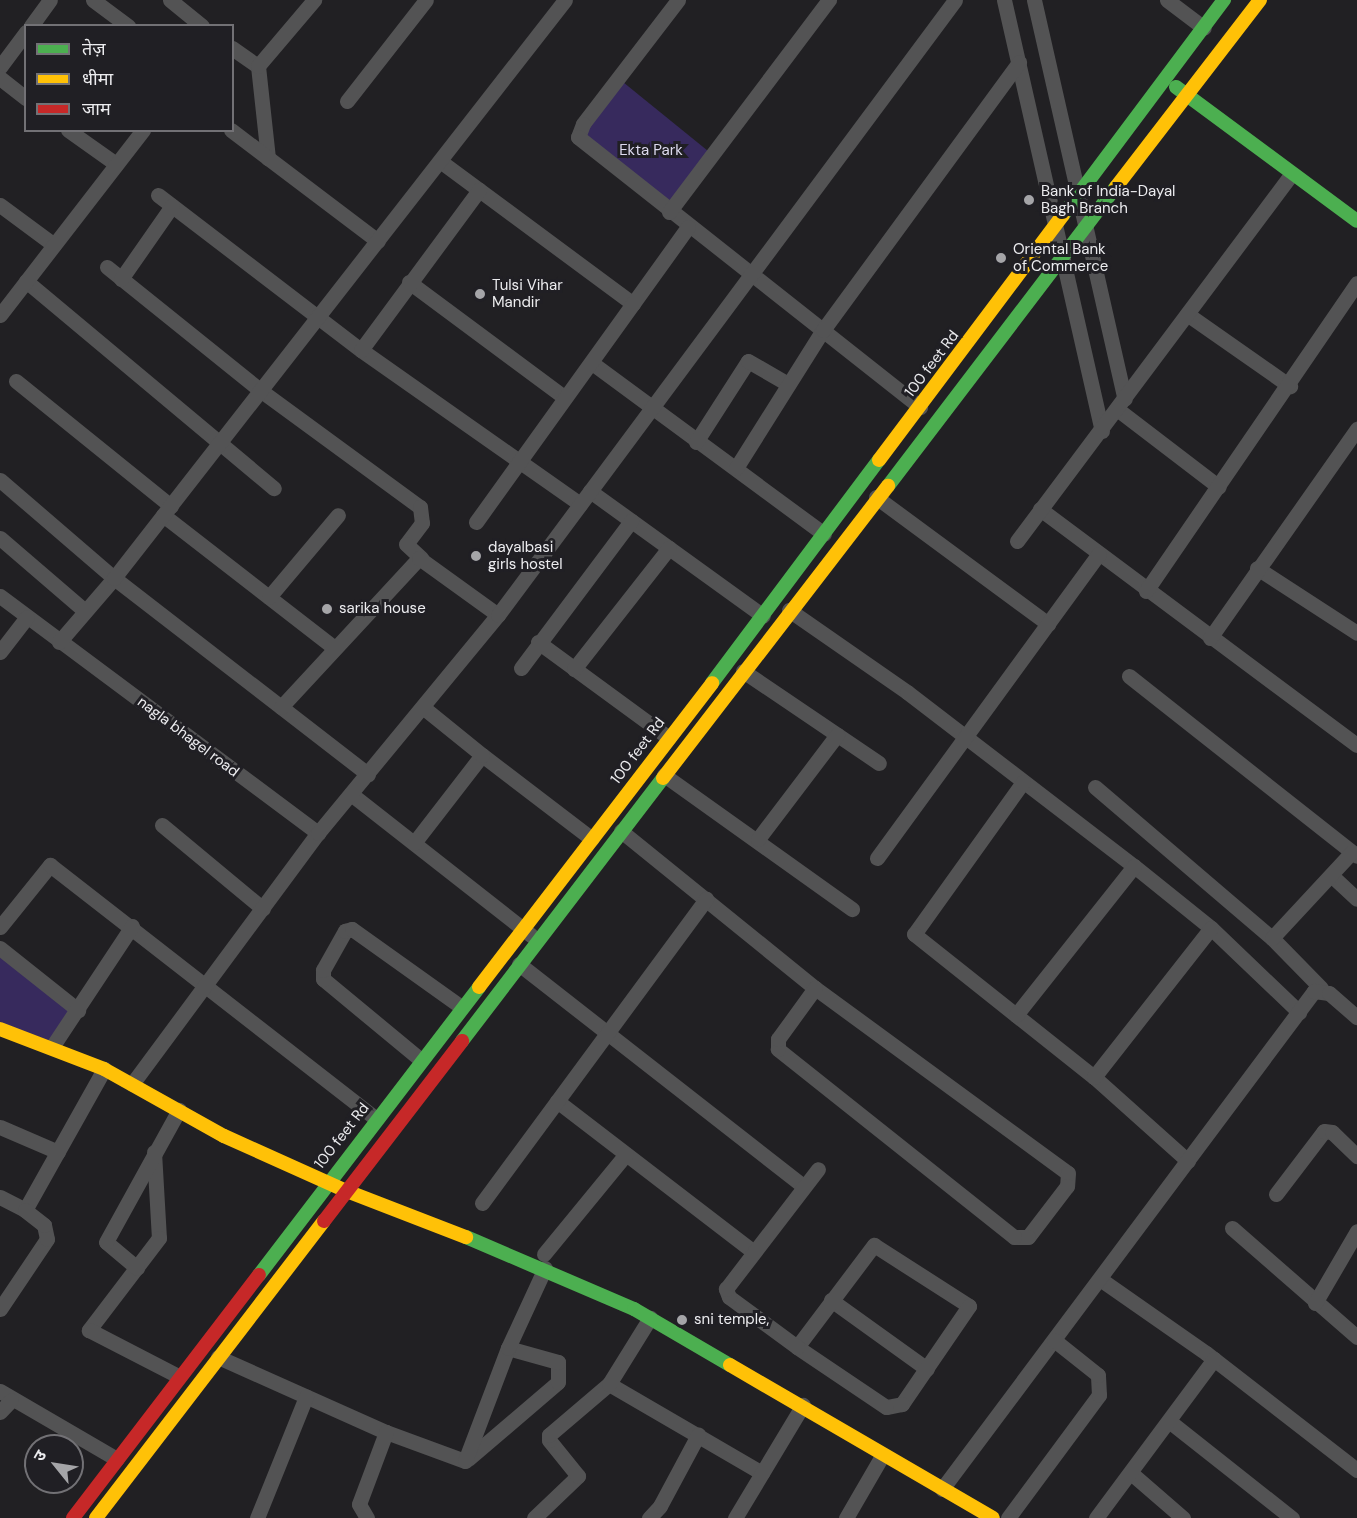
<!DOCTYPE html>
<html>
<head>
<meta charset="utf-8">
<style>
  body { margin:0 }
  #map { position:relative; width:1357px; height:1518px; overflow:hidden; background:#212023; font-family:"DM Sans","Noto Sans Devanagari",sans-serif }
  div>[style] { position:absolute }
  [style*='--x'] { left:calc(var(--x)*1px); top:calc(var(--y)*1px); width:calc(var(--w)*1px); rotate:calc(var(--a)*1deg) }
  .green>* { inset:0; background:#372a5d; transform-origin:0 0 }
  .street>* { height:15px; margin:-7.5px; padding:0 7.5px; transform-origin:7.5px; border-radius:7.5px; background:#535354 }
  .fast>* { height:14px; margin:-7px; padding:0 7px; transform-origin:7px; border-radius:7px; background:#4caf50 }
  .slow>* { height:14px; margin:-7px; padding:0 7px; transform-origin:7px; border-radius:7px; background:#ffc107 }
  .jam>* { height:14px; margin:-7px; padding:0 7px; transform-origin:7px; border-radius:7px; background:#c62828 }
  .dots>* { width:16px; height:16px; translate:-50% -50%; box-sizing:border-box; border:3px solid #201f24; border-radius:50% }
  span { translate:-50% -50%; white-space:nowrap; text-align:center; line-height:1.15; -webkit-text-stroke:6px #201f24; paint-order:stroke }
  .park-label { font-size:15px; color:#dedbef }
  .poi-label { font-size:15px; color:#ececef }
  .left { translate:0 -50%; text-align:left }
  .street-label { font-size:15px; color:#ececef }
  .legend { position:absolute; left:24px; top:24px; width:210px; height:108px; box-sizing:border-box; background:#201f24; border:2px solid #727175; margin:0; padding:8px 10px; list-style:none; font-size:18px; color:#ececef }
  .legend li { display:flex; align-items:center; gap:12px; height:30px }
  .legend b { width:30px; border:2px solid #727175 }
  .north { position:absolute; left:24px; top:1434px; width:60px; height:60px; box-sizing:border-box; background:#201f24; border:2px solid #727175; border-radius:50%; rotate:300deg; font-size:16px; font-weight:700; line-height:24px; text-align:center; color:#ececef }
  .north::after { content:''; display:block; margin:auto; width:21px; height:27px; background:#a5a5a8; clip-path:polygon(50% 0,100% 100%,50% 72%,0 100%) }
</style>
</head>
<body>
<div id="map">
  <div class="green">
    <div style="left:618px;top:78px;width:121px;height:71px;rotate:39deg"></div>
    <div style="clip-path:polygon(0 948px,78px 1010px,52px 1047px,0 1029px)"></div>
  </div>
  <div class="street">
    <div style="--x:93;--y:0;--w:44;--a:36.6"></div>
    <div style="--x:170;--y:0;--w:41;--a:39.1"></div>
    <div style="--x:678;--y:0;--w:156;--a:127.5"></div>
    <div style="--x:583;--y:124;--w:14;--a:111"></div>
    <div style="--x:578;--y:137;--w:436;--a:38.3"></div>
    <div style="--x:1004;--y:0;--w:442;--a:77.2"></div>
    <div style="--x:1034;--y:0;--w:409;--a:77.2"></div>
    <div style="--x:1167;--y:0;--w:46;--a:37.1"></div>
    <div style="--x:31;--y:26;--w:32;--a:-54"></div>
    <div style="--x:232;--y:48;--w:32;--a:35"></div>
    <div style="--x:258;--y:66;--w:93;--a:83.8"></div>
    <div style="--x:258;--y:66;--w:87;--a:-49.7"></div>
    <div style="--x:0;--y:67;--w:44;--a:-53.4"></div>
    <div style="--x:0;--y:78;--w:33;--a:38"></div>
    <div style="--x:347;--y:101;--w:128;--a:-52"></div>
    <div style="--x:68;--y:130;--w:59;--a:35.3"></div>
    <div style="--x:231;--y:130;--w:184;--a:37.1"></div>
    <div style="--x:440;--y:161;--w:240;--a:36.5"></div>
    <div style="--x:158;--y:195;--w:255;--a:37.4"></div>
    <div style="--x:361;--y:350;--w:268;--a:35.1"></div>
    <div style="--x:0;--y:205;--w:67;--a:36.5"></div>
    <div style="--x:669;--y:212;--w:266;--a:-53"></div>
    <div style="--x:107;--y:267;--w:196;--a:38.8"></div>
    <div style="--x:260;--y:390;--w:198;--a:36.2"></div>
    <div style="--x:420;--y:507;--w:16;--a:83"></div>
    <div style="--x:422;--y:523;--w:26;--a:127"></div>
    <div style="--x:406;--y:544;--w:21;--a:43"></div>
    <div style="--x:121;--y:279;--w:89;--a:-55.1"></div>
    <div style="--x:26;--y:281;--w:323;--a:39.9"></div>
    <div style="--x:409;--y:282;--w:193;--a:36.6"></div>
    <div style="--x:1187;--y:314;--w:126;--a:35"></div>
    <div style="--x:0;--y:315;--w:234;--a:-52.3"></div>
    <div style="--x:361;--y:350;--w:199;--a:-53.6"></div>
    <div style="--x:592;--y:363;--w:288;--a:36.4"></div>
    <div style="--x:16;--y:381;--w:199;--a:38.9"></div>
    <div style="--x:1117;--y:409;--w:128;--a:37.4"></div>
    <div style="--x:696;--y:442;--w:96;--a:-57.3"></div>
    <div style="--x:748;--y:361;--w:46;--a:29.9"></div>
    <div style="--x:736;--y:468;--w:163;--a:-57.8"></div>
    <div style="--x:823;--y:330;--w:332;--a:-53.8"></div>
    <div style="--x:0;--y:480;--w:150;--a:40.7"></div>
    <div style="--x:114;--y:578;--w:321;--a:37.7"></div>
    <div style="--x:590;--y:491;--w:213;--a:35.8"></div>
    <div style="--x:876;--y:497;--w:214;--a:36.4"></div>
    <div style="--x:1040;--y:509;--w:395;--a:36.7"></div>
    <div style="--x:163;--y:515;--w:215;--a:37.8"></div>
    <div style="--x:476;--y:522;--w:363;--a:-54.3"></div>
    <div style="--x:0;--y:538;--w:112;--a:40.7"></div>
    <div style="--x:1017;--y:541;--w:457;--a:-53.2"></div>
    <div style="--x:1257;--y:568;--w:119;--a:33"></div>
    <div style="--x:1146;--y:591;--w:373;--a:-55.6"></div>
    <div style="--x:0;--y:596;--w:397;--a:36.7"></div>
    <div style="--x:269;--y:597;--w:107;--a:-49.9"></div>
    <div style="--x:789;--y:610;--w:144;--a:34.8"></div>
    <div style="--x:907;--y:692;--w:286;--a:37.5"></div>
    <div style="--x:1134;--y:866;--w:99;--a:38.8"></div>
    <div style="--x:1211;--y:928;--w:122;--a:43.7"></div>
    <div style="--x:1210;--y:638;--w:256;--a:-54.9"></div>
    <div style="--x:59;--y:642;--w:84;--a:-49.3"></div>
    <div style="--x:114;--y:578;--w:733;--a:-52.04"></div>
    <div style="--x:538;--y:642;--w:162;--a:36.2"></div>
    <div style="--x:0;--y:652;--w:44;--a:-52.4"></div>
    <div style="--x:521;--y:668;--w:184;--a:-53.2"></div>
    <div style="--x:574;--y:669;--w:154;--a:-51.9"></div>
    <div style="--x:743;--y:671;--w:164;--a:34.1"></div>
    <div style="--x:1129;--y:676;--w:290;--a:38.3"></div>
    <div style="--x:281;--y:707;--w:203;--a:-47.2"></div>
    <div style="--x:419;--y:558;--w:97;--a:35.8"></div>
    <div style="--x:482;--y:755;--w:138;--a:37.4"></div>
    <div style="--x:664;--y:775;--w:231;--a:35.5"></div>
    <div style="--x:1023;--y:782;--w:187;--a:125.6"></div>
    <div style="--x:914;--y:934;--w:230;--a:38.5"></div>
    <div style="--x:1094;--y:1077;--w:126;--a:41.8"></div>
    <div style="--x:1095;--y:787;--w:233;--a:40.5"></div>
    <div style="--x:1272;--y:938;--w:70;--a:45.6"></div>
    <div style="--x:351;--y:794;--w:229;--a:38.1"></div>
    <div style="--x:162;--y:825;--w:131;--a:39.7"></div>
    <div style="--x:621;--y:831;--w:250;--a:39"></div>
    <div style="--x:815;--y:988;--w:313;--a:36.2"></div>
    <div style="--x:1068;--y:1173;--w:13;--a:94"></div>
    <div style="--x:1067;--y:1186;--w:64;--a:127.4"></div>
    <div style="--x:1028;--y:1237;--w:14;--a:180"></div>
    <div style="--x:1014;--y:1237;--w:302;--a:-141.5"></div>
    <div style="--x:778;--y:1049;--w:10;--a:-90"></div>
    <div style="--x:778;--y:1039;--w:63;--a:-54"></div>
    <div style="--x:758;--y:839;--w:131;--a:-52.8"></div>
    <div style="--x:414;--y:843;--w:111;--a:-52.3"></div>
    <div style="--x:482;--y:755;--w:75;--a:-141"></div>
    <div style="--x:877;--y:858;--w:376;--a:-53.9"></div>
    <div style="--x:1331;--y:875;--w:35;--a:43"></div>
    <div style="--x:0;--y:927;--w:80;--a:-51.1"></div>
    <div style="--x:50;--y:865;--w:413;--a:37.9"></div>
    <div style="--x:1272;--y:938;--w:117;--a:-47.1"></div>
    <div style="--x:0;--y:948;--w:100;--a:38.5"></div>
    <div style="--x:519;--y:964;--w:360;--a:38"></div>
    <div style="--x:1016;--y:1015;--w:190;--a:-51.6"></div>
    <div style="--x:52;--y:1047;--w:145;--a:-56.5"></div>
    <div style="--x:421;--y:1060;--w:127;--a:-140.4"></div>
    <div style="--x:323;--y:979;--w:9;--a:-90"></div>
    <div style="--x:323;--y:970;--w:45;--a:-60.6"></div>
    <div style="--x:345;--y:931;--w:7;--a:-16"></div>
    <div style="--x:352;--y:929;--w:133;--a:35.5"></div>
    <div style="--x:1094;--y:1077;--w:189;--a:-51.9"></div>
    <div style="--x:132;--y:1084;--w:312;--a:-53.5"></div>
    <div style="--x:318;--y:833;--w:283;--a:-50.5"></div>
    <div style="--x:498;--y:615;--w:766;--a:-53.38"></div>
    <div style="--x:557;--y:1101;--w:248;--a:37.5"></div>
    <div style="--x:0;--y:1127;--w:63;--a:23.3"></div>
    <div style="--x:154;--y:1152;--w:86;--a:86.7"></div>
    <div style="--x:159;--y:1238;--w:116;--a:127.3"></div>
    <div style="--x:89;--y:1330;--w:100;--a:27.3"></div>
    <div style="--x:1276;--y:1194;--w:79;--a:-52.7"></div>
    <div style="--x:1324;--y:1131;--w:8;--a:7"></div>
    <div style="--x:1332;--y:1132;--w:35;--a:44"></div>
    <div style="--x:0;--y:1197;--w:28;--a:27"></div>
    <div style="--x:25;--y:1210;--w:162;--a:-60.7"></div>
    <div style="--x:482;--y:1203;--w:378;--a:-53.6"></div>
    <div style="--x:1232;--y:1228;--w:166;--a:41.1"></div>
    <div style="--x:544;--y:1254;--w:129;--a:-50.6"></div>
    <div style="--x:137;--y:1268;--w:40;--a:-140"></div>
    <div style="--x:106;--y:1242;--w:151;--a:-61.1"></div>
    <div style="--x:1100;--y:1279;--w:129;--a:34.9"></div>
    <div style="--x:1206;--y:1353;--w:191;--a:37.8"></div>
    <div style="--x:831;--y:1300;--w:118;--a:35.7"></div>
    <div style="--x:1315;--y:1303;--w:83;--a:-59.7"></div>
    <div style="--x:0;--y:1309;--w:84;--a:-56.1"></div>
    <div style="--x:47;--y:1239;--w:14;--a:-102"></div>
    <div style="--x:44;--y:1225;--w:24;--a:-142"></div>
    <div style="--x:797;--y:1347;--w:128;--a:-53"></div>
    <div style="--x:874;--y:1245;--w:113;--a:32.7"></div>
    <div style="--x:969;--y:1306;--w:119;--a:124.4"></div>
    <div style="--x:902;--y:1404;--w:16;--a:169"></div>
    <div style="--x:886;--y:1407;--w:107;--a:-146"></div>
    <div style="--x:797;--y:1347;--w:84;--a:-143.7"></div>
    <div style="--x:729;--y:1297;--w:9;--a:-111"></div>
    <div style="--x:726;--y:1289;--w:151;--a:-52.5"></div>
    <div style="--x:218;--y:1357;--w:184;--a:24.1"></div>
    <div style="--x:386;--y:1432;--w:84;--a:20.2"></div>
    <div style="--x:609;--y:1384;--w:177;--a:30.2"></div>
    <div style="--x:0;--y:1391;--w:135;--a:30.2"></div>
    <div style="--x:0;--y:1412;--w:16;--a:-47"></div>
    <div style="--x:1169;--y:1421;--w:157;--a:38.3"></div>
    <div style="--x:468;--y:1459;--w:118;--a:-40.5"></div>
    <div style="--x:558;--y:1382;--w:20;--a:-90"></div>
    <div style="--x:558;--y:1362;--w:52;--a:-164.4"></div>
    <div style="--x:465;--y:1461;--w:121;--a:-69.2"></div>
    <div style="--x:508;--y:1348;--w:88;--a:-65.2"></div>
    <div style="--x:1131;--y:1473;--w:69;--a:40.9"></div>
    <div style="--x:942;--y:1489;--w:622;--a:-53.24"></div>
    <div style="--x:1314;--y:991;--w:15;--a:8"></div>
    <div style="--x:1329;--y:993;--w:37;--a:41"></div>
    <div style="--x:257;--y:1518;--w:131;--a:-68"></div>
    <div style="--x:367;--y:1518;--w:16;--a:-120"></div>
    <div style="--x:359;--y:1504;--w:77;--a:-69.4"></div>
    <div style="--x:534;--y:1518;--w:61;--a:-43.7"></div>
    <div style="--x:578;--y:1476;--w:46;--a:-128.9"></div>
    <div style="--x:549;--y:1440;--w:5;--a:-90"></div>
    <div style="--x:549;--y:1435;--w:79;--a:-40.4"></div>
    <div style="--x:609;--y:1384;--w:78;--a:-58.2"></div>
    <div style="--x:649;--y:1518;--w:16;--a:-47"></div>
    <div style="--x:660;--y:1506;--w:81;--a:-61.8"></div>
    <div style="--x:735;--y:1518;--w:132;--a:-59"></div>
    <div style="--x:846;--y:1518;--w:72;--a:-59.9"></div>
    <div style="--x:1008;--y:1518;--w:153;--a:-53.5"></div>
    <div style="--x:1099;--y:1395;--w:20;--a:-93"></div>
    <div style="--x:1098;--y:1375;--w:56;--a:-141.5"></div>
    <div style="--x:1096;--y:1518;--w:198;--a:-53.4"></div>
  </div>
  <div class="fast">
    <div style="--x:1176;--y:87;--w:225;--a:36.5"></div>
    <div style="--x:1063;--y:215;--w:269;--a:-53.2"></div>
    <div style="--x:888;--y:486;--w:376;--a:-52.7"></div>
    <div style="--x:712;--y:683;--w:279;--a:-53.2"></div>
    <div style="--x:462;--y:1041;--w:331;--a:-52.6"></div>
    <div style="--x:466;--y:1237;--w:183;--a:23.2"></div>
    <div style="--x:634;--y:1309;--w:111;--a:30.3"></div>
    <div style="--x:259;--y:1275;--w:362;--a:-52.6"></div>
  </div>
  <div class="slow">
    <div style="--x:1116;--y:187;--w:236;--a:-52.4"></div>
    <div style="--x:879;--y:460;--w:306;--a:-53.1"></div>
    <div style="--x:663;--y:778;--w:369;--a:-52.4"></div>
    <div style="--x:479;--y:987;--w:383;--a:-52.5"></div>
    <div style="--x:0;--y:1029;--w:111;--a:21"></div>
    <div style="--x:104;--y:1069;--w:137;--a:29.2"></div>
    <div style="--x:224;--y:1136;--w:132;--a:24.2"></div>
    <div style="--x:344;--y:1190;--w:131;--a:21.1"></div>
    <div style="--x:730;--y:1365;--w:304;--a:30.2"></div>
    <div style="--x:96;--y:1518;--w:374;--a:-52.5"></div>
  </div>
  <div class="jam">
    <div style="--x:324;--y:1221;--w:227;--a:-52.5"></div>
    <div style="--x:73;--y:1518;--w:306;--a:-52.6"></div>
  </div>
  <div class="dots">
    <div style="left:1029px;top:200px;background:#a5a5a8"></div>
    <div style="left:1001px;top:258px;background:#a5a5a8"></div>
    <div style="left:480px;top:294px;background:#a5a5a8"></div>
    <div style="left:476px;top:556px;background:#a5a5a8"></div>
    <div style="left:327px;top:609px;background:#a5a5a8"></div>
    <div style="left:682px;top:1320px;background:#a5a5a8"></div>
  </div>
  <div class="park-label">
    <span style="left:651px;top:151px">Ekta Park</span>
  </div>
  <div class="poi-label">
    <span class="left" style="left:1041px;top:200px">Bank of India-Dayal<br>Bagh Branch</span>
    <span class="left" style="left:1013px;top:258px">Oriental Bank<br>of Commerce</span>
    <span class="left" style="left:492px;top:294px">Tulsi Vihar<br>Mandir</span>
    <span class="left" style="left:488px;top:556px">dayalbasi<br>girls hostel</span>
    <span class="left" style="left:339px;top:609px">sarika house</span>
    <span class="left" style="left:694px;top:1320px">sni temple,</span>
  </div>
  <div class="street-label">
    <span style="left:932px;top:364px;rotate:-53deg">100 feet Rd</span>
    <span style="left:188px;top:737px;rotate:37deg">nagla bhagel road</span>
    <span style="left:638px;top:751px;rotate:-53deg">100 feet Rd</span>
    <span style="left:342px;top:1136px;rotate:-52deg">100 feet Rd</span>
  </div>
  <ul class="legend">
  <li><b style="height:8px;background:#4caf50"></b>तेज़</li>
  <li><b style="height:8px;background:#ffc107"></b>धीमा</li>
  <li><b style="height:8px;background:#c62828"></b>जाम</li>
  </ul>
  <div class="north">उ</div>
</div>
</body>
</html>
